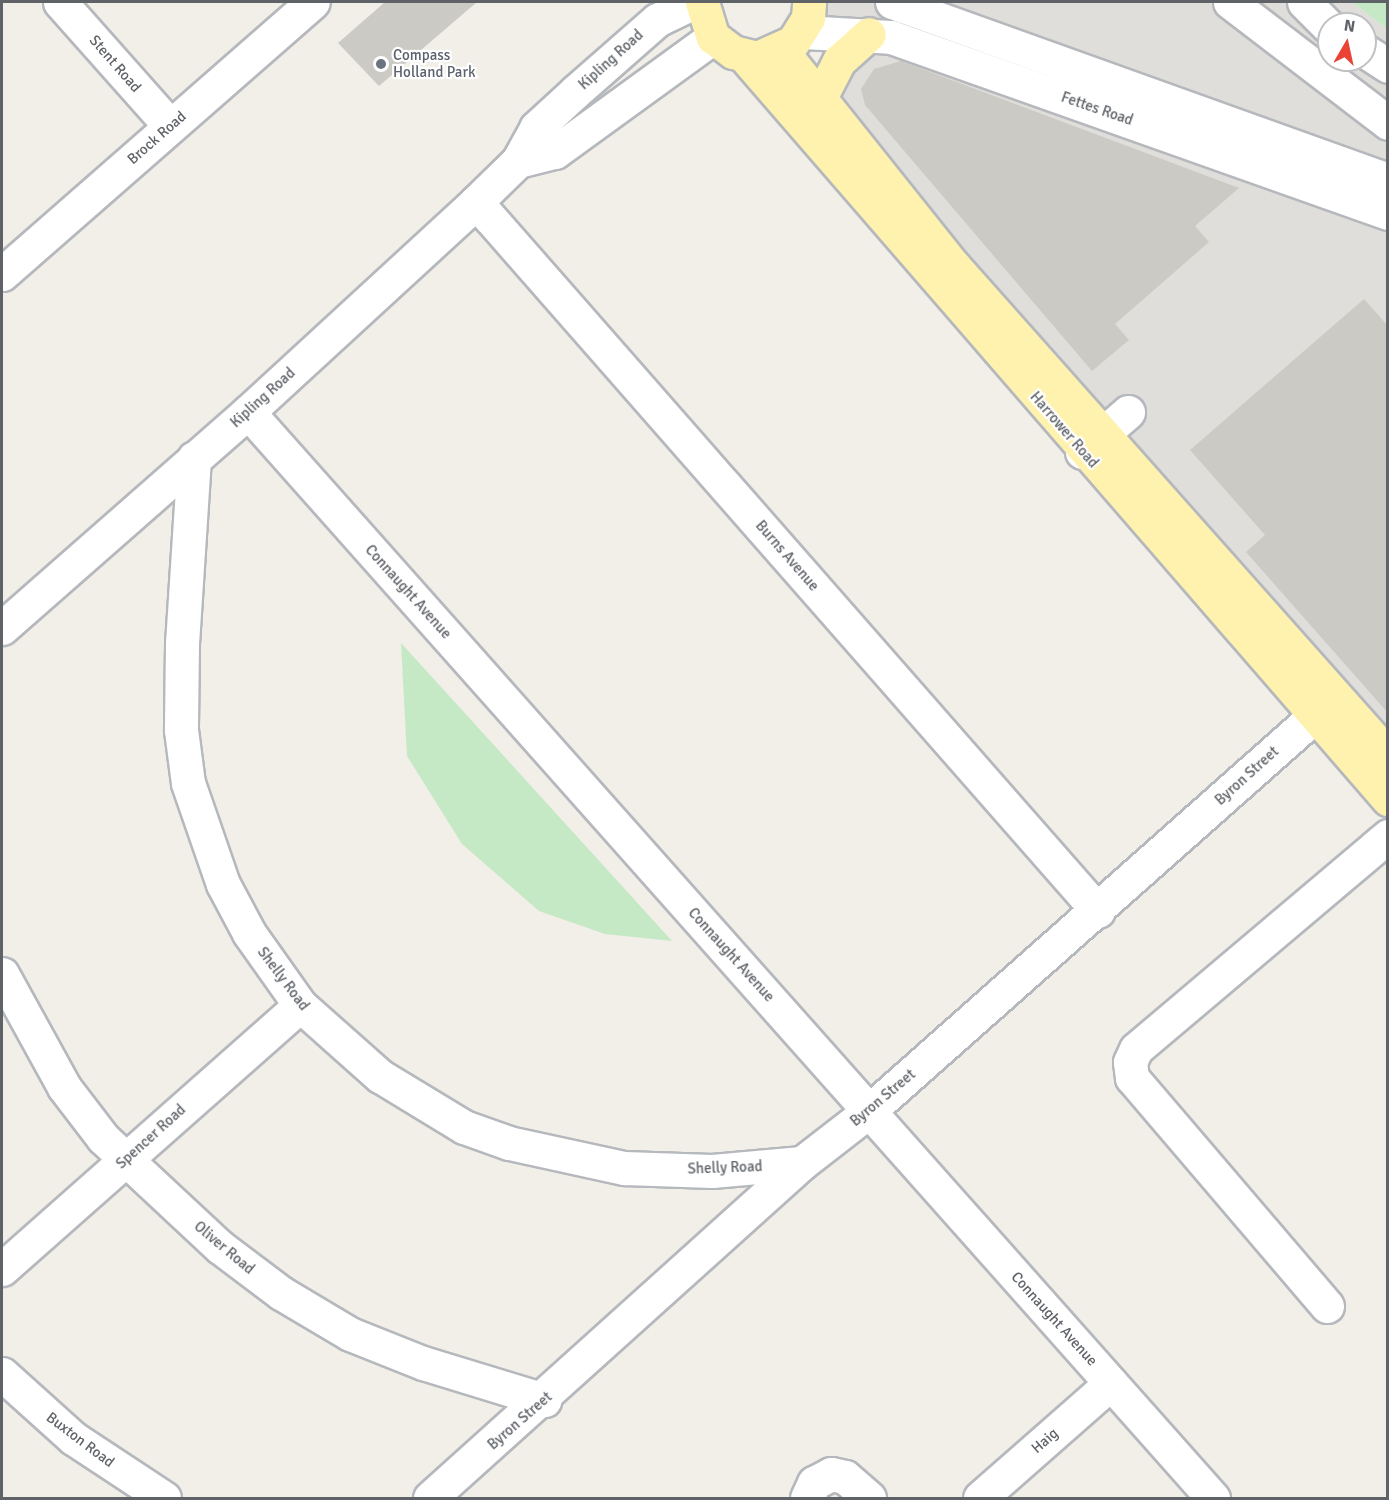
<!DOCTYPE html>
<html>
<head>
<meta charset="utf-8">
<style>
  body { margin:0 }
  #map { position:relative; width:1389px; height:1500px; overflow:hidden; background:#f1efe8; font-family:Signika,sans-serif }
  div>[style] { position:absolute }
  [style*='--x'] { left:calc(var(--x)*1px); top:calc(var(--y)*1px); width:calc(var(--w)*1px); rotate:calc(var(--a)*1deg) }
  .industrial>* { inset:0; background:#e0deda }
  .green>* { inset:0; background:#c5e8c5 }
  .building>* { inset:0; background:#cccac5 }
  .roads { filter:drop-shadow(2px 0 #b5b8bc) drop-shadow(-2px 0 #b5b8bc) drop-shadow(0 2px #b5b8bc) drop-shadow(0 -2px #b5b8bc) }
  .minor>* { height:33px; margin:-16.5px; padding:0 16.5px; transform-origin:16.5px; border-radius:16.5px; background:#fff }
  .major>* { height:33px; margin:-16.5px; padding:0 16.5px; transform-origin:16.5px; border-radius:16.5px; background:#fff2af }
  .dots>* { width:16px; height:16px; translate:-50% -50%; box-sizing:border-box; border:3px solid #fff; border-radius:50% }
  span { translate:-50% -50%; white-space:nowrap; text-align:center; line-height:1.15; -webkit-text-stroke:4.5px #fff; paint-order:stroke }
  .worship-label { font-size:15px; color:#5b616d }
  .left { translate:0 -50%; text-align:left }
  .street-label { font-size:15px; color:#5f6368 }
  .frame { position:absolute; inset:0; border:3px solid #5f6368; pointer-events:none }
  .north { position:absolute; left:1317px; top:12px; width:60px; height:60px; box-sizing:border-box; background:#fff; border:2px solid #bfc1c3; border-radius:50%; rotate:9deg; font-size:16px; font-weight:700; line-height:24px; text-align:center; color:#5f6368 }
  .north::after { content:''; display:block; margin:auto; width:21px; height:27px; background:#ea4335; clip-path:polygon(50% 0,100% 100%,50% 72%,0 100%) }
</style>
</head>
<body>
<div id="map">
  <div class="industrial">
    <div style="clip-path:polygon(evenodd,821px 2px,1352px 2px,1387px 29px,1387px 743px,830px 110px,821px 2px,1329px 24px,1365px 24px,1365px 60px,1329px 60px,1329px 24px)"></div>
  </div>
  <div class="green">
    <div style="clip-path:polygon(1352px 2px,1387px 2px,1387px 29px)"></div>
    <div style="clip-path:polygon(401px 643px,672px 941px,605px 934px,539px 911px,462px 844px,407px 756px)"></div>
  </div>
  <div class="building">
    <div style="clip-path:polygon(385px 2px,477px 2px,379px 86px,338px 43px)"></div>
    <div style="clip-path:polygon(901px 61px,1239px 188px,1195px 226px,1209px 242px,1115px 324px,1129px 340px,1092px 371px,865px 105px,861px 89px,874px 69px)"></div>
    <div style="clip-path:polygon(1364px 299px,1388px 326px,1388px 713px,1246px 552px,1265px 535px,1190px 450px)"></div>
  </div>
  <div class="roads">
    <div class="minor">
      <div style="--x:60;--y:2;--w:166;--a:48.4"></div>
      <div style="--x:892;--y:2;--w:527;--a:19.74"></div>
      <div style="--x:1230;--y:2;--w:199;--a:37.4"></div>
      <div style="--x:1304;--y:2;--w:35;--a:45"></div>
      <div style="--x:802;--y:32;--w:89;--a:3.2"></div>
      <div style="--x:891;--y:37;--w:527;--a:19.5"></div>
      <div style="--x:1365;--y:51;--w:27;--a:33"></div>
      <div style="--x:518;--y:161;--w:38;--a:-14"></div>
      <div style="--x:555;--y:152;--w:195;--a:-36"></div>
      <div style="--x:476;--y:202;--w:943;--a:48.74"></div>
      <div style="--x:2;--y:274;--w:413;--a:-41.2"></div>
      <div style="--x:248;--y:412;--w:1453;--a:48.38"></div>
      <div style="--x:1082;--y:452;--w:61;--a:-41"></div>
      <div style="--x:194;--y:458;--w:185;--a:93.7"></div>
      <div style="--x:182;--y:643;--w:87;--a:90.7"></div>
      <div style="--x:181;--y:730;--w:53;--a:82.5"></div>
      <div style="--x:188;--y:783;--w:107;--a:70.9"></div>
      <div style="--x:223;--y:884;--w:55;--a:62"></div>
      <div style="--x:249;--y:933;--w:88;--a:54.7"></div>
      <div style="--x:300;--y:1005;--w:107;--a:41.6"></div>
      <div style="--x:380;--y:1076;--w:98;--a:31.3"></div>
      <div style="--x:464;--y:1127;--w:48;--a:19.6"></div>
      <div style="--x:509;--y:1143;--w:118;--a:12.3"></div>
      <div style="--x:624;--y:1168;--w:88;--a:2"></div>
      <div style="--x:712;--y:1171;--w:90;--a:-5.1"></div>
      <div style="--x:2;--y:628;--w:327;--a:-41.3"></div>
      <div style="--x:248;--y:412;--w:310;--a:-42.6"></div>
      <div style="--x:476;--y:202;--w:59;--a:-44.3"></div>
      <div style="--x:518;--y:161;--w:38;--a:-61"></div>
      <div style="--x:536;--y:128;--w:53;--a:-42.7"></div>
      <div style="--x:575;--y:92;--w:109;--a:-41.3"></div>
      <div style="--x:657;--y:20;--w:41;--a:-25.9"></div>
      <div style="--x:2;--y:974;--w:129;--a:61.2"></div>
      <div style="--x:64;--y:1087;--w:64;--a:52.6"></div>
      <div style="--x:103;--y:1138;--w:160;--a:43"></div>
      <div style="--x:220;--y:1247;--w:76;--a:37"></div>
      <div style="--x:281;--y:1293;--w:80;--a:30.7"></div>
      <div style="--x:350;--y:1334;--w:79;--a:21.7"></div>
      <div style="--x:423;--y:1363;--w:127;--a:17"></div>
      <div style="--x:2;--y:1269;--w:398;--a:-41.5"></div>
      <div style="--x:1327;--y:1306;--w:300;--a:-130.5"></div>
      <div style="--x:1132;--y:1078;--w:16;--a:-97"></div>
      <div style="--x:1130;--y:1062;--w:14;--a:-65"></div>
      <div style="--x:1136;--y:1049;--w:330;--a:-40.2"></div>
      <div style="--x:2;--y:1374;--w:96;--a:42"></div>
      <div style="--x:73;--y:1438;--w:109;--a:33.4"></div>
      <div style="--x:430;--y:1498;--w:501;--a:-42"></div>
      <div style="--x:802;--y:1163;--w:85;--a:-37.8"></div>
      <div style="--x:869;--y:1111;--w:624;--a:-41.56"></div>
      <div style="--x:807;--y:1498;--w:17;--a:-65"></div>
      <div style="--x:814;--y:1483;--w:19;--a:-28"></div>
      <div style="--x:831;--y:1474;--w:14;--a:12"></div>
      <div style="--x:845;--y:1477;--w:32;--a:41"></div>
      <div style="--x:980;--y:1498;--w:174;--a:-41.3"></div>
    </div>
    <div class="major">
      <div style="--x:702;--y:2;--w:37;--a:73"></div>
      <div style="--x:713;--y:37;--w:25;--a:37"></div>
      <div style="--x:733;--y:52;--w:25;--a:14"></div>
      <div style="--x:757;--y:58;--w:39;--a:-24"></div>
      <div style="--x:793;--y:42;--w:28;--a:-58"></div>
      <div style="--x:808;--y:18;--w:16;--a:-86"></div>
      <div style="--x:782;--y:51;--w:274;--a:51.4"></div>
      <div style="--x:953;--y:265;--w:655;--a:48.4"></div>
      <div style="--x:745;--y:57;--w:982;--a:49.09"></div>
      <div style="--x:820;--y:98;--w:42;--a:-62.8"></div>
      <div style="--x:839;--y:61;--w:40;--a:-42"></div>
    </div>
  </div>
  <div class="dots">
    <div style="left:381px;top:64px;background:#6b7280"></div>
  </div>
  <div class="worship-label">
    <span class="left" style="left:393px;top:64px">Compass<br>Holland Park</span>
  </div>
  <div class="street-label">
    <span style="left:611px;top:60px;rotate:-42deg">Kipling Road</span>
    <span style="left:115px;top:64px;rotate:49deg">Stent Road</span>
    <span style="left:1097px;top:109px;rotate:19deg">Fettes Road</span>
    <span style="left:157px;top:138px;rotate:-41deg">Brock Road</span>
    <span style="left:263px;top:398px;rotate:-42deg">Kipling Road</span>
    <span style="left:1064px;top:430px;rotate:49deg">Harrower Road</span>
    <span style="left:787px;top:556px;rotate:49deg">Burns Avenue</span>
    <span style="left:408px;top:592px;rotate:48deg">Connaught Avenue</span>
    <span style="left:1247px;top:776px;rotate:-42deg">Byron Street</span>
    <span style="left:731px;top:955px;rotate:48deg">Connaught Avenue</span>
    <span style="left:283px;top:979px;rotate:53deg">Shelly Road</span>
    <span style="left:883px;top:1098px;rotate:-40deg">Byron Street</span>
    <span style="left:151px;top:1137px;rotate:-42deg">Spencer Road</span>
    <span style="left:725px;top:1168px;rotate:-2deg">Shelly Road</span>
    <span style="left:224px;top:1248px;rotate:40deg">Oliver Road</span>
    <span style="left:1054px;top:1319px;rotate:48deg">Connaught Avenue</span>
    <span style="left:520px;top:1421px;rotate:-41deg">Byron Street</span>
    <span style="left:80px;top:1440px;rotate:37deg">Buxton Road</span>
    <span style="left:1045px;top:1441px;rotate:-41deg">Haig</span>
  </div>
  <div class="frame"></div>
  <div class="north">N</div>
</div>
</body>
</html>
